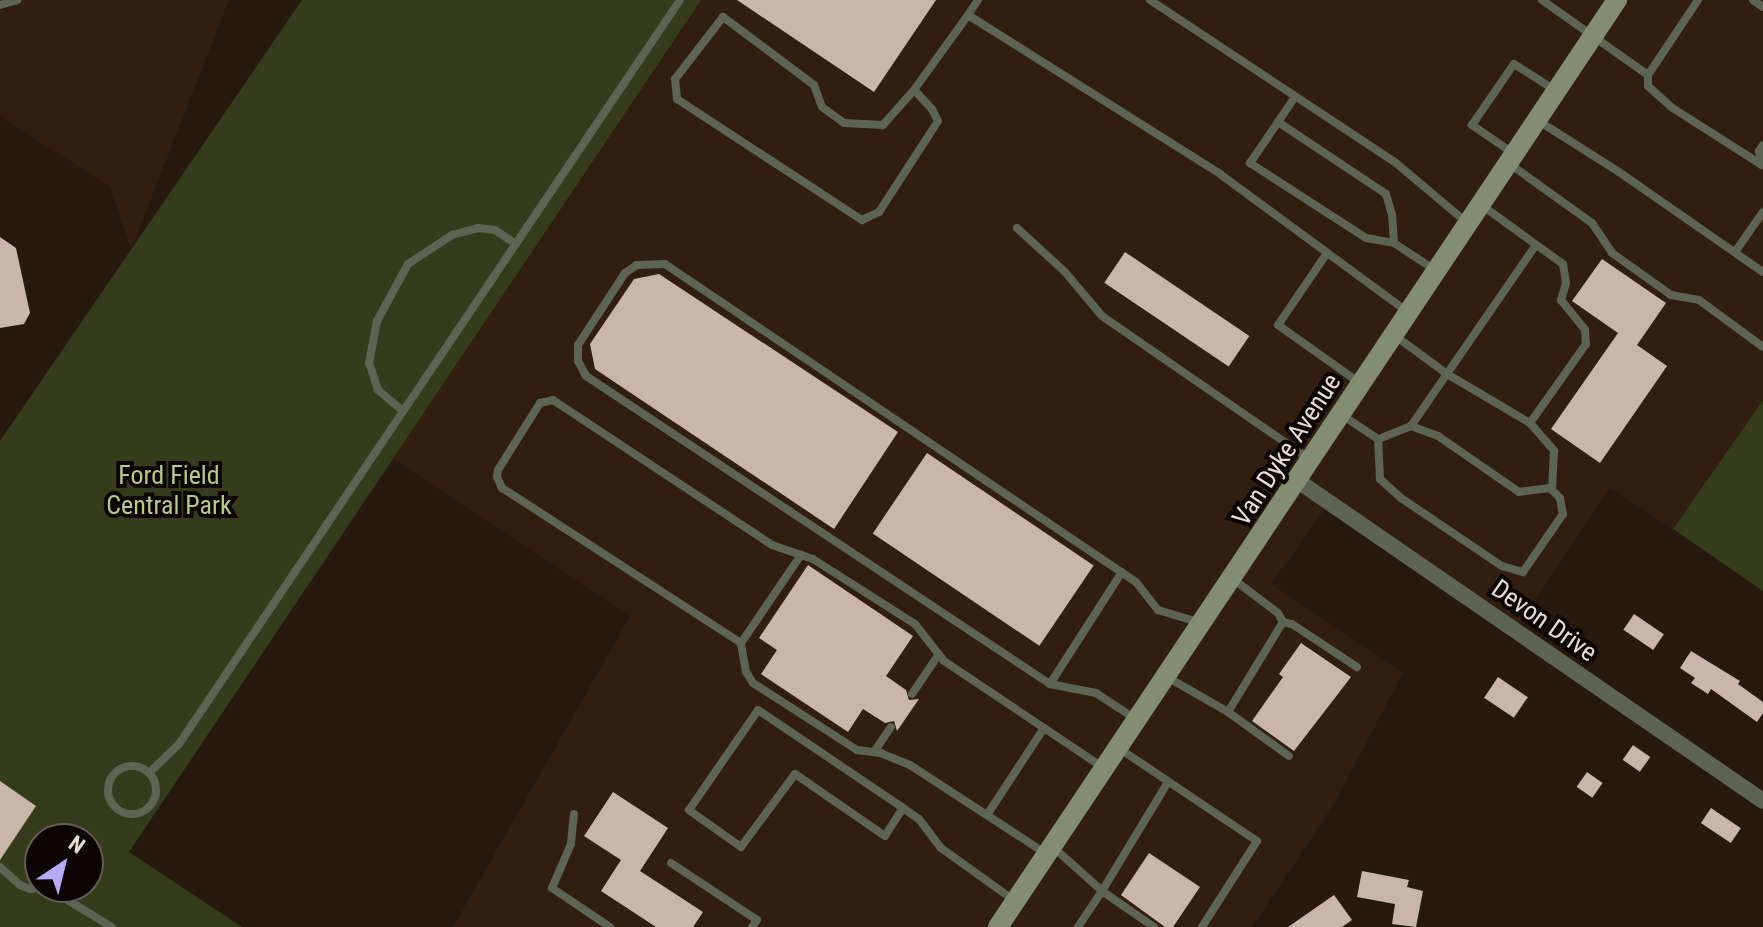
<!DOCTYPE html>
<html>
<head>
<meta charset="utf-8">
<style>
  body { margin:0 }
  #map { position:relative; width:1763px; height:927px; overflow:hidden; background:#27190e; font-family:"Roboto Condensed",sans-serif }
  div>[style] { position:absolute }
  [style*='--x'] { left:calc(var(--x)*1px); top:calc(var(--y)*1px); width:calc(var(--w)*1px); rotate:calc(var(--a)*1deg) }
  .built>* { inset:0; background:#311e0f }
  .green>* { inset:0; background:#343c1c }
  .building>* { inset:0; background:#c9b6a9; transform-origin:0 0 }
  .lane>* { height:8px; margin:-4px; padding:0 4px; transform-origin:4px; border-radius:4px; background:#5d6453 }
  .lane>.ring { margin:-4px; padding:0; box-sizing:content-box; background:none; border:8px solid #5d6453; border-radius:50% }
  .street>* { height:16px; margin:-8px; padding:0 8px; transform-origin:8px; border-radius:8px; background:#5d6453 }
  .secondary>* { height:20px; margin:-10px; padding:0 10px; transform-origin:10px; border-radius:10px; background:#828d72 }
  span { translate:-50% -50%; white-space:nowrap; text-align:center; line-height:1.15; -webkit-text-stroke:8px #0b0603; paint-order:stroke }
  .street-label { font-size:26px; color:#e6dcd5 }
  .park-label { font-size:26px; color:#b8ca87 }
  .north { position:absolute; left:24px; top:823px; width:80px; height:80px; box-sizing:border-box; background:#0b0603; border:2px solid #635c57; border-radius:50%; rotate:35deg; font-size:22px; font-weight:700; line-height:32px; text-align:center; color:#e6dcd5 }
  .north::after { content:''; display:block; margin:auto; width:28px; height:36px; background:#b7abf7; clip-path:polygon(50% 0,100% 100%,50% 72%,0 100%) }
</style>
</head>
<body>
<div id="map">
  <div class="built">
    <div style="clip-path:polygon(0 0,229px 0,131px 250px,110px 187px,0 116px)"></div>
    <div style="clip-path:polygon(701px 0,1763px 0,1763px 400px,1673px 529px,1610px 488px,1515px 630px,1330px 502px,1271px 584px,1403px 673px,1335px 802px,1252px 927px,453px 927px,630px 616px,392px 458px)"></div>
  </div>
  <div class="green">
    <div style="clip-path:polygon(evenodd,302px 0,701px 0,129px 852px,242px 927px,0 927px,0 441px,302px 0,40px 839px,88px 839px,88px 887px,40px 887px,40px 839px)"></div>
    <div style="clip-path:polygon(1763px 400px,1763px 591px,1673px 529px)"></div>
  </div>
  <div class="building">
    <div style="clip-path:polygon(737px 0,936px 0,874px 92px)"></div>
    <div style="clip-path:polygon(0 237px,16px 248px,30px 313px,24px 324px,0 328px)"></div>
    <div style="left:1125px;top:252px;width:150px;height:37px;rotate:34deg"></div>
    <div style="clip-path:polygon(1602px 259px,1666px 303px,1637px 345px,1667px 366px,1600px 463px,1551px 429px,1618px 333px,1572px 301px)"></div>
    <div style="clip-path:polygon(659px 274px,898px 432px,834px 529px,595px 369px,590px 344px,634px 279px)"></div>
    <div style="left:927px;top:453px;width:201px;height:97px;rotate:34deg"></div>
    <div style="clip-path:polygon(808px 565px,913px 636px,886px 676px,906px 690px,909px 700px,919px 699px,897px 731px,894px 721px,885px 723px,863px 709px,848px 732px,761px 674px,777px 650px,759px 638px)"></div>
    <div style="left:1634px;top:614px;width:36px;height:19px;rotate:34deg"></div>
    <div style="clip-path:polygon(1301px 643px,1351px 677px,1294px 751px,1252px 721px,1283px 677px,1279px 674px)"></div>
    <div style="clip-path:polygon(1691px 651px,1740px 681px,1738px 684px,1763px 702px,1763px 713px,1757px 722px,1711px 689px,1708px 694px,1691px 683px,1695px 678px,1680px 668px)"></div>
    <div style="left:1498px;top:677px;width:36px;height:25px;rotate:34deg"></div>
    <div style="left:1633px;top:745px;width:21px;height:18px;rotate:35deg"></div>
    <div style="left:1587px;top:772px;width:19px;height:18px;rotate:35deg"></div>
    <div style="clip-path:polygon(0 781px,36px 806px,0 860px)"></div>
    <div style="clip-path:polygon(613px 792px,668px 828px,640px 871px,703px 912px,693px 927px,656px 927px,601px 891px,621px 860px,584px 836px)"></div>
    <div style="left:1711px;top:808px;width:36px;height:18px;rotate:34deg"></div>
    <div style="clip-path:polygon(1149px 853px,1200px 887px,1173px 927px,1165px 927px,1121px 895px)"></div>
    <div style="clip-path:polygon(1362px 871px,1409px 880px,1407px 887px,1423px 891px,1416px 927px,1392px 924px,1395px 904px,1357px 897px)"></div>
    <div style="clip-path:polygon(1334px 895px,1352px 920px,1342px 927px,1288px 927px)"></div>
  </div>
  <div class="lane">
    <div style="--x:978;--y:0;--w:18;--a:124"></div>
    <div style="--x:968;--y:15;--w:298;--a:32.2"></div>
    <div style="--x:1220;--y:174;--w:233;--a:36.3"></div>
    <div style="--x:1150;--y:0;--w:295;--a:33.5"></div>
    <div style="--x:1396;--y:163;--w:92;--a:40.1"></div>
    <div style="--x:1542;--y:0;--w:130;--a:35.3"></div>
    <div style="--x:1648;--y:75;--w:90;--a:-56.3"></div>
    <div style="--x:1753;--y:0;--w:12;--a:35"></div>
    <div style="--x:0;--y:5;--w:18;--a:-16"></div>
    <div style="--x:1648;--y:75;--w:11;--a:90"></div>
    <div style="--x:1648;--y:86;--w:31;--a:42"></div>
    <div style="--x:1671;--y:107;--w:108;--a:32.5"></div>
    <div style="--x:914;--y:90;--w:47;--a:131.5"></div>
    <div style="--x:883;--y:125;--w:39;--a:-177"></div>
    <div style="--x:844;--y:123;--w:27;--a:-144"></div>
    <div style="--x:822;--y:107;--w:23;--a:-110"></div>
    <div style="--x:814;--y:85;--w:114;--a:-143.2"></div>
    <div style="--x:723;--y:17;--w:78;--a:127.7"></div>
    <div style="--x:675;--y:79;--w:20;--a:84"></div>
    <div style="--x:677;--y:99;--w:221;--a:33.2"></div>
    <div style="--x:862;--y:220;--w:19;--a:-25"></div>
    <div style="--x:879;--y:212;--w:108;--a:-57"></div>
    <div style="--x:938;--y:121;--w:13;--a:-117"></div>
    <div style="--x:932;--y:109;--w:26;--a:-133"></div>
    <div style="--x:914;--y:90;--w:92;--a:-54.2"></div>
    <div style="--x:1537;--y:120;--w:97;--a:32.4"></div>
    <div style="--x:1619;--y:172;--w:175;--a:34.8"></div>
    <div style="--x:1278;--y:122;--w:30;--a:-56"></div>
    <div style="--x:1513;--y:153;--w:50;--a:-145.7"></div>
    <div style="--x:1472;--y:125;--w:74;--a:-55.5"></div>
    <div style="--x:1514;--y:64;--w:49;--a:32.4"></div>
    <div style="--x:1507;--y:162;--w:105;--a:35.7"></div>
    <div style="--x:1592;--y:223;--w:36;--a:56"></div>
    <div style="--x:1612;--y:253;--w:72;--a:35.4"></div>
    <div style="--x:1671;--y:295;--w:28;--a:10"></div>
    <div style="--x:1699;--y:300;--w:79;--a:36.3"></div>
    <div style="--x:1762;--y:165;--w:14;--a:-102"></div>
    <div style="--x:1759;--y:151;--w:7;--a:-56"></div>
    <div style="--x:1480;--y:204;--w:102;--a:35.9"></div>
    <div style="--x:1563;--y:264;--w:19;--a:81"></div>
    <div style="--x:1566;--y:283;--w:18;--a:106"></div>
    <div style="--x:1561;--y:300;--w:38;--a:51"></div>
    <div style="--x:1585;--y:330;--w:14;--a:86"></div>
    <div style="--x:1586;--y:344;--w:97;--a:125.3"></div>
    <div style="--x:1530;--y:423;--w:37;--a:49"></div>
    <div style="--x:1554;--y:451;--w:39;--a:93"></div>
    <div style="--x:1017;--y:228;--w:65;--a:42.5"></div>
    <div style="--x:1065;--y:272;--w:57;--a:49.9"></div>
    <div style="--x:1102;--y:316;--w:254;--a:34.6"></div>
    <div style="--x:1394;--y:243;--w:28;--a:-94"></div>
    <div style="--x:1392;--y:215;--w:22;--a:-106"></div>
    <div style="--x:1386;--y:194;--w:130;--a:-146.3"></div>
    <div style="--x:1278;--y:122;--w:50;--a:124.3"></div>
    <div style="--x:1250;--y:163;--w:138;--a:32.9"></div>
    <div style="--x:1366;--y:238;--w:28;--a:10"></div>
    <div style="--x:1394;--y:243;--w:49;--a:33.4"></div>
    <div style="--x:1735;--y:252;--w:49;--a:-55"></div>
    <div style="--x:1327;--y:253;--w:87;--a:124.2"></div>
    <div style="--x:1278;--y:325;--w:102;--a:35.4"></div>
    <div style="--x:1394;--y:335;--w:66;--a:36.3"></div>
    <div style="--x:1447;--y:374;--w:96;--a:30.6"></div>
    <div style="--x:403;--y:411;--w:33;--a:-140"></div>
    <div style="--x:378;--y:390;--w:28;--a:-108"></div>
    <div style="--x:369;--y:363;--w:43;--a:-79.2"></div>
    <div style="--x:377;--y:321;--w:65;--a:-61.5"></div>
    <div style="--x:408;--y:264;--w:53;--a:-33.4"></div>
    <div style="--x:452;--y:235;--w:27;--a:-15"></div>
    <div style="--x:478;--y:228;--w:17;--a:7"></div>
    <div style="--x:495;--y:230;--w:25;--a:34"></div>
    <div style="--x:1342;--y:415;--w:43;--a:33.7"></div>
    <div style="--x:1378;--y:439;--w:40;--a:87.1"></div>
    <div style="--x:1380;--y:479;--w:28;--a:42"></div>
    <div style="--x:1401;--y:498;--w:122;--a:34"></div>
    <div style="--x:1502;--y:566;--w:22;--a:16"></div>
    <div style="--x:1523;--y:572;--w:70;--a:-55.4"></div>
    <div style="--x:1563;--y:514;--w:16;--a:-101"></div>
    <div style="--x:1560;--y:498;--w:14;--a:-135"></div>
    <div style="--x:1550;--y:488;--w:31;--a:173"></div>
    <div style="--x:1519;--y:492;--w:98;--a:-145.3"></div>
    <div style="--x:1438;--y:436;--w:29;--a:-160"></div>
    <div style="--x:1411;--y:426;--w:35;--a:158"></div>
    <div style="--x:1411;--y:426;--w:220;--a:-55.4"></div>
    <div style="--x:1283;--y:622;--w:9;--a:13"></div>
    <div style="--x:1292;--y:624;--w:78;--a:33.5"></div>
    <div style="--x:741;--y:643;--w:107;--a:-55.7"></div>
    <div style="--x:1167;--y:677;--w:70;--a:29.8"></div>
    <div style="--x:1228;--y:712;--w:105;--a:-58.6"></div>
    <div style="--x:1283;--y:622;--w:10;--a:-119"></div>
    <div style="--x:1278;--y:613;--w:56;--a:-142.9"></div>
    <div style="--x:1050;--y:684;--w:133;--a:-57.3"></div>
    <div style="--x:912;--y:694;--w:48;--a:-56"></div>
    <div style="--x:1228;--y:712;--w:75;--a:35.8"></div>
    <div style="--x:1134;--y:718;--w:45;--a:-146.7"></div>
    <div style="--x:1096;--y:693;--w:47;--a:-168.9"></div>
    <div style="--x:1050;--y:684;--w:557;--a:-146.42"></div>
    <div style="--x:586;--y:376;--w:17;--a:-118"></div>
    <div style="--x:578;--y:361;--w:16;--a:-90"></div>
    <div style="--x:578;--y:345;--w:86;--a:-56.9"></div>
    <div style="--x:625;--y:273;--w:14;--a:-34"></div>
    <div style="--x:637;--y:265;--w:28;--a:-2"></div>
    <div style="--x:665;--y:264;--w:568;--a:34.03"></div>
    <div style="--x:1136;--y:582;--w:36;--a:52"></div>
    <div style="--x:1158;--y:610;--w:42;--a:16.7"></div>
    <div style="--x:1120;--y:749;--w:165;--a:33.9"></div>
    <div style="--x:1257;--y:841;--w:102;--a:122.6"></div>
    <div style="--x:874;--y:752;--w:30;--a:-56"></div>
    <div class="ring" style="left:108px;top:766px;width:40px;height:40px"></div>
    <div style="--x:150;--y:772;--w:40;--a:-44"></div>
    <div style="--x:179;--y:744;--w:897;--a:-56.04"></div>
    <div style="--x:903;--y:808;--w:33;--a:123"></div>
    <div style="--x:885;--y:836;--w:109;--a:-145.4"></div>
    <div style="--x:795;--y:774;--w:91;--a:126.5"></div>
    <div style="--x:741;--y:847;--w:64;--a:-144.6"></div>
    <div style="--x:689;--y:810;--w:121;--a:-55.4"></div>
    <div style="--x:758;--y:710;--w:170;--a:34"></div>
    <div style="--x:899;--y:805;--w:5;--a:37"></div>
    <div style="--x:903;--y:808;--w:19;--a:35"></div>
    <div style="--x:919;--y:819;--w:36;--a:53"></div>
    <div style="--x:941;--y:848;--w:91;--a:35.6"></div>
    <div style="--x:574;--y:814;--w:30;--a:96"></div>
    <div style="--x:571;--y:844;--w:48;--a:113.4"></div>
    <div style="--x:552;--y:888;--w:70;--a:33.9"></div>
    <div style="--x:987;--y:815;--w:104;--a:-56.8"></div>
    <div style="--x:1053;--y:847;--w:66;--a:41.9"></div>
    <div style="--x:1102;--y:891;--w:43;--a:123.7"></div>
    <div style="--x:1045;--y:853;--w:161;--a:-146.9"></div>
    <div style="--x:910;--y:765;--w:31;--a:-158"></div>
    <div style="--x:881;--y:753;--w:24;--a:-173"></div>
    <div style="--x:857;--y:750;--w:124;--a:-147.2"></div>
    <div style="--x:753;--y:683;--w:13;--a:-122"></div>
    <div style="--x:746;--y:672;--w:29;--a:-100"></div>
    <div style="--x:741;--y:643;--w:285;--a:-147"></div>
    <div style="--x:502;--y:488;--w:12;--a:-114"></div>
    <div style="--x:497;--y:477;--w:7;--a:-82"></div>
    <div style="--x:498;--y:470;--w:79;--a:-57.9"></div>
    <div style="--x:540;--y:403;--w:13;--a:-13"></div>
    <div style="--x:553;--y:400;--w:263;--a:33.5"></div>
    <div style="--x:772;--y:545;--w:43;--a:18.9"></div>
    <div style="--x:813;--y:559;--w:121;--a:32.5"></div>
    <div style="--x:915;--y:624;--w:47;--a:51.9"></div>
    <div style="--x:944;--y:661;--w:192;--a:33.8"></div>
    <div style="--x:671;--y:863;--w:103;--a:33.5"></div>
    <div style="--x:757;--y:920;--w:9;--a:126"></div>
    <div style="--x:0;--y:867;--w:27;--a:42"></div>
    <div style="--x:20;--y:885;--w:11;--a:22"></div>
    <div style="--x:30;--y:889;--w:10;--a:-11"></div>
    <div style="--x:46;--y:887;--w:77;--a:31.2"></div>
    <div style="--x:1154;--y:927;--w:63;--a:-145.3"></div>
    <div style="--x:1102;--y:891;--w:127;--a:-58.8"></div>
  </div>
  <div class="street">
    <div style="--x:1298;--y:481;--w:564;--a:34.53"></div>
  </div>
  <div class="secondary">
    <div style="--x:998;--y:927;--w:1115;--a:-56.27"></div>
  </div>
  <div class="street-label">
    <span style="left:1287px;top:450px;rotate:-57deg">Van Dyke Avenue</span>
    <span style="left:1544px;top:621px;rotate:35deg">Devon Drive</span>
  </div>
  <div class="park-label">
    <span style="left:169px;top:491px">Ford Field<br>Central Park</span>
  </div>
  <div class="north">N</div>
</div>
</body>
</html>
